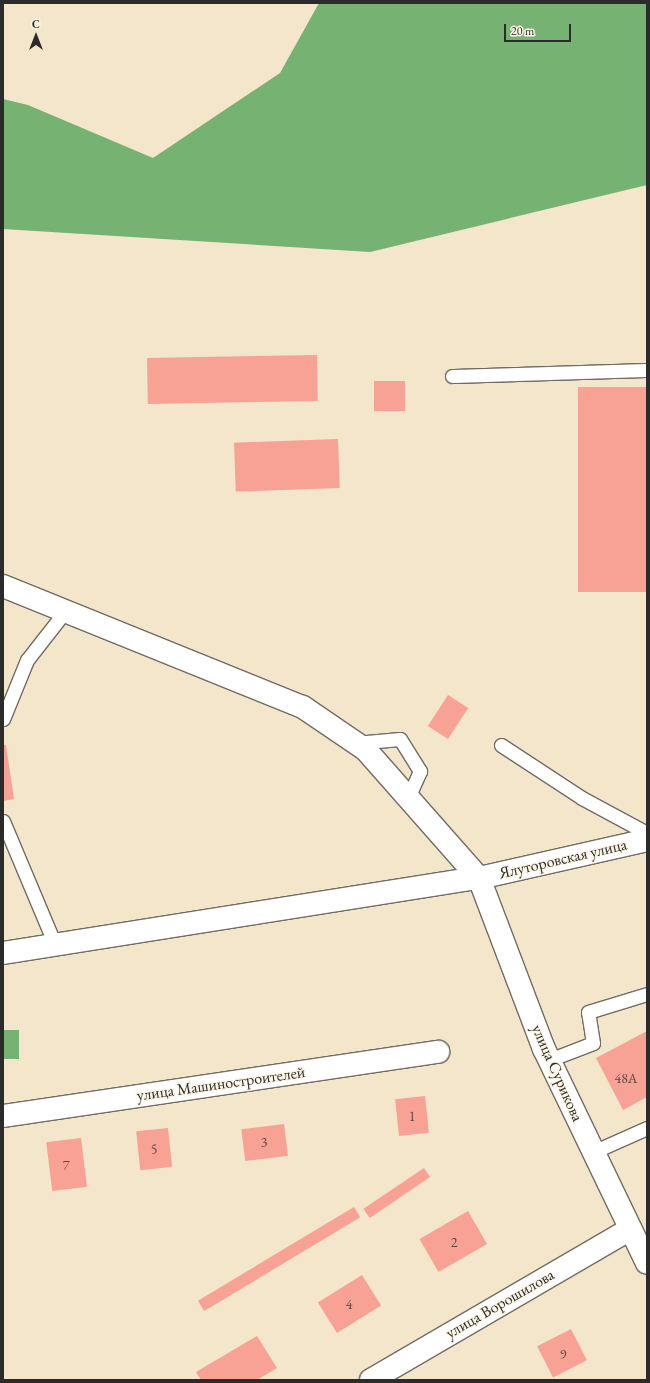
<!DOCTYPE html>
<html>
<head>
<meta charset="utf-8">
<style>
  body { margin:0 }
  #map { position:relative; width:650px; height:1383px; overflow:hidden; background:#f3e6ca; font-family:"EB Garamond",serif }
  div>[style] { position:absolute }
  [style*='--x'] { left:calc(var(--x)*1px); top:calc(var(--y)*1px); width:calc(var(--w)*1px); rotate:calc(var(--a)*1deg) }
  .forest>* { inset:0; background:#76b271; transform-origin:0 0 }
  .building>* { inset:0; background:#f8a195; transform-origin:0 0 }
  .roads { filter:drop-shadow(1px 0 #716c63) drop-shadow(-1px 0 #716c63) drop-shadow(0 1px #716c63) drop-shadow(0 -1px #716c63) }
  .lane>* { height:13px; margin:-6.5px; padding:0 6.5px; transform-origin:6.5px; border-radius:6.5px; background:#fff }
  .street>* { height:22px; margin:-11px; padding:0 11px; transform-origin:11px; border-radius:11px; background:#fff }
  .secondary>* { height:22px; margin:-11px; padding:0 11px; transform-origin:11px; border-radius:11px; background:#fff }
  .primary>* { height:22px; margin:-11px; padding:0 11px; transform-origin:11px; border-radius:11px; background:#fff }
  span { translate:-50% -50%; white-space:nowrap; text-align:center; line-height:1.15; -webkit-text-stroke:3px #fcf5e5; paint-order:stroke }
  .number-label { font-size:14px; color:#5e4846 }
  .number-label span { -webkit-text-stroke-width:0 }
  .street-label { font-size:16px; color:#2b2b2b }
  .frame { position:absolute; inset:0; border:4px solid #2b2b2b; pointer-events:none }
  .north { position:absolute; left:16px; top:16px; width:40px; height:40px; -webkit-text-stroke:3px #fcf5e5; paint-order:stroke; rotate:0deg; font-size:11px; font-weight:700; line-height:16px; text-align:center; color:#2b2b2b }
  .north::after { content:''; display:block; margin:auto; width:14px; height:18px; background:#2b2b2b; clip-path:polygon(50% 0,100% 100%,50% 72%,0 100%) }
  .scale { position:absolute; left:504px; top:24px; width:67px; height:18px; box-sizing:border-box; border:2px solid #2b2b2b; border-top:0; padding-left:5px; font-size:12px; line-height:14px; white-space:nowrap; color:#2b2b2b; -webkit-text-stroke:3px #fcf5e5; paint-order:stroke }
</style>
</head>
<body>
<div id="map">
  <div class="forest">
    <div style="clip-path:polygon(319px 3px,647px 3px,647px 185px,370px 252px,3px 229px,3px 99px,28px 105px,153px 158px,280px 73px)"></div>
    <div style="left:19px;top:1030px;width:29px;height:16px;rotate:90deg"></div>
  </div>
  <div class="building">
    <div style="left:317px;top:355px;width:46px;height:170px;rotate:89deg"></div>
    <div style="left:374px;top:381px;width:31px;height:30px"></div>
    <div style="left:647px;top:387px;width:205px;height:69px;rotate:90deg"></div>
    <div style="left:338px;top:439px;width:49px;height:104px;rotate:88deg"></div>
    <div style="left:448px;top:695px;width:24px;height:37px;rotate:33deg"></div>
    <div style="clip-path:polygon(3px 745px,6px 745px,14px 799px,3px 801px)"></div>
    <div style="clip-path:polygon(647px 1031px,647px 1097px,623px 1110px,596px 1058px)"></div>
    <div style="left:425px;top:1096px;width:37px;height:30px;rotate:84deg"></div>
    <div style="left:284px;top:1124px;width:32px;height:43px;rotate:83deg"></div>
    <div style="left:168px;top:1128px;width:39px;height:32px;rotate:84deg"></div>
    <div style="left:81px;top:1138px;width:49px;height:35px;rotate:83deg"></div>
    <div style="left:424px;top:1168px;width:11px;height:73px;rotate:56deg"></div>
    <div style="left:354px;top:1207px;width:12px;height:182px;rotate:59deg"></div>
    <div style="left:468px;top:1211px;width:38px;height:56px;rotate:60deg"></div>
    <div style="left:362px;top:1275px;width:36px;height:52px;rotate:58deg"></div>
    <div style="left:571px;top:1329px;width:35px;height:38px;rotate:63deg"></div>
    <div style="clip-path:polygon(257px 1336px,277px 1368px,257px 1380px,201px 1380px,196px 1372px)"></div>
  </div>
  <div class="roads">
    <div class="lane">
      <div style="--x:452;--y:376;--w:195;--a:-1.8"></div>
      <div style="--x:3;--y:719;--w:64;--a:-67.9"></div>
      <div style="--x:27;--y:660;--w:65;--a:-51.9"></div>
      <div style="--x:355;--y:743;--w:45;--a:-5.1"></div>
      <div style="--x:400;--y:739;--w:38;--a:58"></div>
      <div style="--x:420;--y:771;--w:30;--a:114"></div>
      <div style="--x:501;--y:745;--w:97;--a:33.2"></div>
      <div style="--x:582;--y:798;--w:74;--a:28.3"></div>
      <div style="--x:3;--y:821;--w:134;--a:67.2"></div>
      <div style="--x:549;--y:1060;--w:47;--a:-21.1"></div>
      <div style="--x:593;--y:1043;--w:31;--a:-99"></div>
      <div style="--x:588;--y:1012;--w:62;--a:-17"></div>
      <div style="--x:593;--y:1152;--w:59;--a:-24"></div>
    </div>
    <div class="street">
      <div style="--x:3;--y:1116;--w:440;--a:-8.4"></div>
    </div>
    <div class="secondary">
      <div style="--x:3;--y:953;--w:482;--a:-9"></div>
      <div style="--x:479;--y:878;--w:183;--a:69.2"></div>
      <div style="--x:544;--y:1049;--w:237;--a:64.3"></div>
      <div style="--x:371;--y:1380;--w:300;--a:-30.2"></div>
    </div>
    <div class="primary">
      <div style="--x:3;--y:586;--w:323;--a:22"></div>
      <div style="--x:303;--y:707;--w:76;--a:34.3"></div>
      <div style="--x:366;--y:750;--w:171;--a:48.6"></div>
      <div style="--x:479;--y:878;--w:172;--a:-12.7"></div>
    </div>
  </div>
  <div class="number-label">
    <span style="left:626px;top:1078px">48А</span>
    <span style="left:412px;top:1116px">1</span>
    <span style="left:264px;top:1142px">3</span>
    <span style="left:154px;top:1149px">5</span>
    <span style="left:66px;top:1165px">7</span>
    <span style="left:454px;top:1242px">2</span>
    <span style="left:349px;top:1304px">4</span>
    <span style="left:563px;top:1354px">9</span>
  </div>
  <div class="street-label">
    <span style="left:563px;top:859px;rotate:-13deg">Ялуторовская улица</span>
    <span style="left:557px;top:1073px;rotate:66deg">улица Сурикова</span>
    <span style="left:221px;top:1084px;rotate:-8deg">улица Машиностроителей</span>
    <span style="left:500px;top:1304px;rotate:-30deg">улица Ворошилова</span>
  </div>
  <div class="frame"></div>
  <div class="north">С</div>
  <div class="scale">20 m</div>
</div>
</body>
</html>
